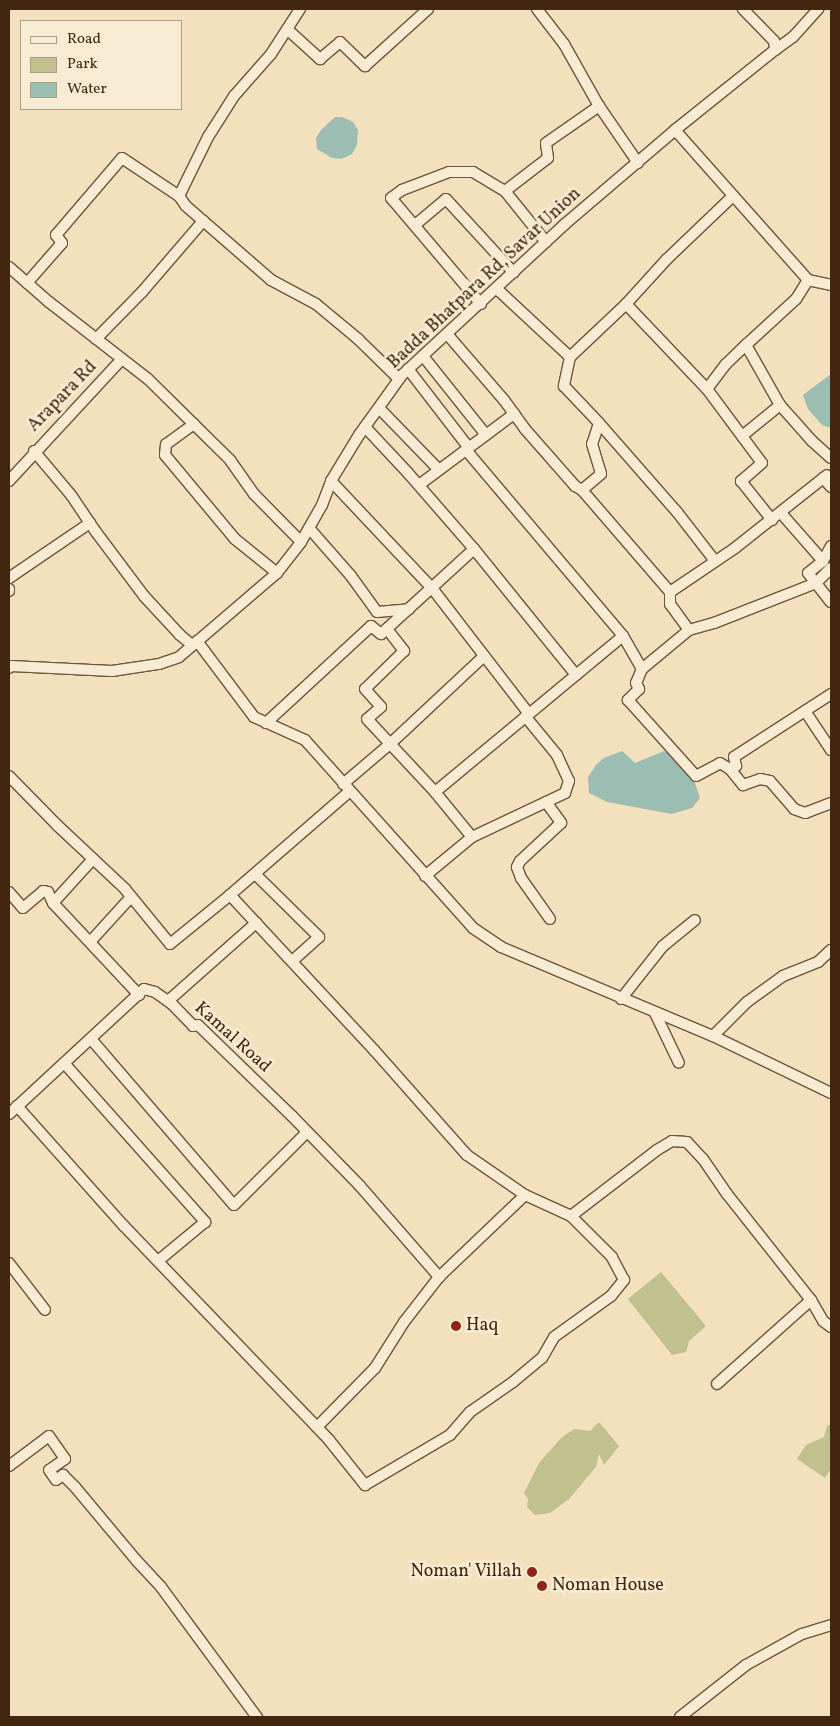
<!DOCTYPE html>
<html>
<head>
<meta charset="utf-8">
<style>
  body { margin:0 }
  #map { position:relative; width:840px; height:1726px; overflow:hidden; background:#f3e0bd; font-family:Vollkorn,serif }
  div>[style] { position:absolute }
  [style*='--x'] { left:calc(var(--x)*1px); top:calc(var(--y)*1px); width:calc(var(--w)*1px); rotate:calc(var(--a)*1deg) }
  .green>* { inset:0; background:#c0c18d }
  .water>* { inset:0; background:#9bbdb2 }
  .roads { filter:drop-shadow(1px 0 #6e543a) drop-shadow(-1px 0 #6e543a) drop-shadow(0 1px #6e543a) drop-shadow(0 -1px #6e543a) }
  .street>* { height:10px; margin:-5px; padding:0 5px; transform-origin:5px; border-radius:5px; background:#f7ebd4 }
  .dots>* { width:14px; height:14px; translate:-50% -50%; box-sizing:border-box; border:2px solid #f7ebd4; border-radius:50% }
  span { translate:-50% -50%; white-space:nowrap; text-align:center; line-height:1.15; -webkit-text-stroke:5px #f7ebd4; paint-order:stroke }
  .street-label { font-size:18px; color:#42260f }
  .poi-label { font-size:18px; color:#42260f }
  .left { translate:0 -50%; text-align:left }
  .right { translate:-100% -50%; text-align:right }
  .frame { position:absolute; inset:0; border:10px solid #42260f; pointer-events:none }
  .legend { position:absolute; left:20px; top:20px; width:162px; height:90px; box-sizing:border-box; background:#f7ebd4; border:1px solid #af9c85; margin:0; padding:6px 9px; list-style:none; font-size:15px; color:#42260f }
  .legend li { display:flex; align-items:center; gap:10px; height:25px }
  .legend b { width:25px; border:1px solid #af9c85 }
</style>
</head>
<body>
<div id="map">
  <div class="green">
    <div style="clip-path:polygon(661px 1272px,706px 1326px,689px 1341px,686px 1352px,672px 1355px,628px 1299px)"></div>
    <div style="clip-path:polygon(599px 1422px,619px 1446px,604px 1465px,599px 1454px,596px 1467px,569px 1499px,550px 1513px,535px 1515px,527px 1507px,528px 1499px,524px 1493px,539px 1463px,561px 1438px,574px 1429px,590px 1431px)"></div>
    <div style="clip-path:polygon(831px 1424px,831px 1469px,825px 1478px,797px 1459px,806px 1445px,824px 1437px,827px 1426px)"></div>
  </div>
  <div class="water">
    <div style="clip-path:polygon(335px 117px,342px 117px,353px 122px,358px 130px,357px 145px,352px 154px,341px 159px,332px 158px,317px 149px,316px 138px,321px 130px)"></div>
    <div style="clip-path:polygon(831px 374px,831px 428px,822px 425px,808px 409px,803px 395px)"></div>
    <div style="clip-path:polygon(622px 751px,635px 763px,664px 751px,675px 758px,694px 780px,700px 798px,692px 808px,672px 814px,607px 802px,589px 793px,588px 777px,596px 765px,604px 758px)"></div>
  </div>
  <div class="roads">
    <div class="street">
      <div style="--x:537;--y:9;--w:44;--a:52.4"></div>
      <div style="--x:564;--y:44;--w:71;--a:60.6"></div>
      <div style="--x:599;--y:106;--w:69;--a:55.6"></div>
      <div style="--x:287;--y:29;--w:45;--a:42.3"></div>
      <div style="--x:320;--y:59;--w:26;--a:-40"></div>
      <div style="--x:340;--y:42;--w:35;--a:44"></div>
      <div style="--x:365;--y:66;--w:85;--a:-42.1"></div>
      <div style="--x:775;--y:50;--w:22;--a:-36"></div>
      <div style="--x:793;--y:37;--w:38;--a:-48"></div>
      <div style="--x:675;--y:130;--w:200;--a:48.4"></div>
      <div style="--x:808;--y:280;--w:24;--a:12"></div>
      <div style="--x:179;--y:196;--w:12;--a:55"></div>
      <div style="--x:186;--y:206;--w:113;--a:41"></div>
      <div style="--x:271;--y:280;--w:51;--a:28.1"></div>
      <div style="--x:316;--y:304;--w:55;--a:39.8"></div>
      <div style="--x:358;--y:339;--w:57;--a:44.3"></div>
      <div style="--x:415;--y:225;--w:40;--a:-40"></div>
      <div style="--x:446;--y:199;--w:100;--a:47.4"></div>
      <div style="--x:546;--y:242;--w:65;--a:-128.8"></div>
      <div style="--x:505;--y:191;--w:54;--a:-37.5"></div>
      <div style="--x:548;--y:158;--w:15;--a:-98"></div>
      <div style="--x:546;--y:143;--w:65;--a:-34.9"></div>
      <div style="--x:9;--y:267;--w:53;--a:41.2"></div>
      <div style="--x:49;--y:302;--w:125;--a:37.9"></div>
      <div style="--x:148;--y:379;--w:115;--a:44.6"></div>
      <div style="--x:230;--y:460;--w:42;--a:54.8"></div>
      <div style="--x:254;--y:494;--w:67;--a:45.6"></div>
      <div style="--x:808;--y:280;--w:22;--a:122"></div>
      <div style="--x:796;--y:299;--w:68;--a:137.4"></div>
      <div style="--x:746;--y:345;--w:69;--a:60.5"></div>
      <div style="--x:780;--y:405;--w:48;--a:48.4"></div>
      <div style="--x:812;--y:441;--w:25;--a:42"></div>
      <div style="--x:27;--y:283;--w:53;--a:-48.8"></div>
      <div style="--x:62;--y:243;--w:10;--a:-127"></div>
      <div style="--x:56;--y:235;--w:101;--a:-49.4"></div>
      <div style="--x:122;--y:158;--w:69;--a:33.7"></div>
      <div style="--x:179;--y:196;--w:66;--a:-63.8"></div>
      <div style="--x:208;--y:137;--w:49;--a:-57.6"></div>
      <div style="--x:234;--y:96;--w:56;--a:-48.6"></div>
      <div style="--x:271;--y:54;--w:54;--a:-57.2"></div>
      <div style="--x:497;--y:289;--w:100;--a:43"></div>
      <div style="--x:570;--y:357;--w:30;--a:102"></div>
      <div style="--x:564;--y:386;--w:51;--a:46.6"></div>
      <div style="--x:599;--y:423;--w:22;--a:108"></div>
      <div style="--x:592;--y:444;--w:31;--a:73"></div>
      <div style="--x:601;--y:474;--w:25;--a:140"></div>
      <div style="--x:582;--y:490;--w:135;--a:49.2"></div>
      <div style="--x:670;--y:592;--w:78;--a:-34.1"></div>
      <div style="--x:735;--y:548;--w:117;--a:-38.4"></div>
      <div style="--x:481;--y:304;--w:139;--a:-130.3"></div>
      <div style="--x:391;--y:198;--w:14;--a:-36"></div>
      <div style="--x:402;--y:190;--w:50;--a:-21"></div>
      <div style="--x:449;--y:172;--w:24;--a:0"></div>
      <div style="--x:473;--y:172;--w:37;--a:31"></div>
      <div style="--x:626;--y:304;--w:117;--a:46.4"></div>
      <div style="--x:707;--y:389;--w:31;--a:-53"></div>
      <div style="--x:726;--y:364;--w:28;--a:-44"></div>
      <div style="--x:447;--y:334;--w:87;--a:49.2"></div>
      <div style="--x:504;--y:400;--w:36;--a:54"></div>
      <div style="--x:525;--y:429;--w:76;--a:48.7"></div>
      <div style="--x:575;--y:486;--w:8;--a:30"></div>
      <div style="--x:96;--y:339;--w:66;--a:-45.6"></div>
      <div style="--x:142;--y:292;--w:94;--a:-49.3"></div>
      <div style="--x:423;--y:356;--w:101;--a:51.4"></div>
      <div style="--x:570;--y:357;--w:77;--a:-43.4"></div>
      <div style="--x:626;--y:304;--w:61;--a:-47.7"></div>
      <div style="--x:667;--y:259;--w:91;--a:-43.7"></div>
      <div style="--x:408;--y:369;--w:100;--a:52.3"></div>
      <div style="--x:707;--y:389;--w:92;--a:53.4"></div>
      <div style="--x:762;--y:463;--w:28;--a:139"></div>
      <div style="--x:741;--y:481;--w:50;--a:51.5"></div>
      <div style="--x:379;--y:408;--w:86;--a:45.9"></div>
      <div style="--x:599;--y:423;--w:118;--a:48.8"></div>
      <div style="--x:677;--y:512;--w:62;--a:52.2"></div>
      <div style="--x:194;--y:424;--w:34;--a:144"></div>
      <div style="--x:166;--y:444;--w:11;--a:95"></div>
      <div style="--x:165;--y:455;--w:109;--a:50.2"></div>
      <div style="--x:235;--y:539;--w:54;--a:39"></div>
      <div style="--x:365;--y:427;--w:63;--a:46.9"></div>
      <div style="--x:408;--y:473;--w:101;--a:49"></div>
      <div style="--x:474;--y:549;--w:162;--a:51"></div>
      <div style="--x:576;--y:675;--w:183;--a:140.3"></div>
      <div style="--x:435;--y:792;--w:58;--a:50.6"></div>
      <div style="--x:472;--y:837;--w:61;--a:140.3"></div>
      <div style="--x:742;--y:436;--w:49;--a:-39.2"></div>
      <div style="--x:466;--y:450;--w:243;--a:49.8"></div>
      <div style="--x:623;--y:636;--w:61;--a:140.3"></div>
      <div style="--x:34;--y:451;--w:57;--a:49.9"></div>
      <div style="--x:71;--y:495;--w:45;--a:56"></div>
      <div style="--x:96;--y:532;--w:80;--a:53.1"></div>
      <div style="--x:144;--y:596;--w:53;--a:47.3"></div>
      <div style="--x:180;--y:635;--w:16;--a:40"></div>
      <div style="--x:823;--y:478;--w:12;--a:48"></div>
      <div style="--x:9;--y:481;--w:166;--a:-47.2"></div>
      <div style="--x:331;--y:481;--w:147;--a:46.7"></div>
      <div style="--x:432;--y:588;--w:159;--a:52.4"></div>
      <div style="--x:419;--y:485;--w:119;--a:-36.8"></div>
      <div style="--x:781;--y:513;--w:64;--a:48.8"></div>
      <div style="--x:823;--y:561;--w:17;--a:-62"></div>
      <div style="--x:309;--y:528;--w:64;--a:48.8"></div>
      <div style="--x:351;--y:576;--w:44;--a:54.2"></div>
      <div style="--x:377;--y:612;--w:32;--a:-5"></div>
      <div style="--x:823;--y:561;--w:19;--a:141"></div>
      <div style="--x:808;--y:573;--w:37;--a:52"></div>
      <div style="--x:9;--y:578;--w:98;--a:-34.2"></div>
      <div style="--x:9;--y:589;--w:2;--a:90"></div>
      <div style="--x:670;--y:592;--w:12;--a:90"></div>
      <div style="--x:670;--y:604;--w:32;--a:54"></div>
      <div style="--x:689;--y:630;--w:61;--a:140.3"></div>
      <div style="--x:642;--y:669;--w:15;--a:113"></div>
      <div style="--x:636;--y:683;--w:7;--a:63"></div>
      <div style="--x:639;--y:689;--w:16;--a:135"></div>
      <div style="--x:628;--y:700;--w:102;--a:48.2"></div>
      <div style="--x:696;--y:776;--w:27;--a:-28"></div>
      <div style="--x:720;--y:763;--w:12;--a:31"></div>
      <div style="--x:730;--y:769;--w:21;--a:51"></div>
      <div style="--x:743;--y:785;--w:18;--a:-19"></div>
      <div style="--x:760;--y:779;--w:10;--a:11"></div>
      <div style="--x:770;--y:781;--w:37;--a:49"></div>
      <div style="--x:794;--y:809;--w:12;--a:20"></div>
      <div style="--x:805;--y:813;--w:28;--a:-21"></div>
      <div style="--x:387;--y:629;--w:28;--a:52"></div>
      <div style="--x:404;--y:651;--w:54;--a:135.7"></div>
      <div style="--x:365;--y:689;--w:24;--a:48"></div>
      <div style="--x:381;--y:707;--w:18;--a:139"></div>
      <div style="--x:367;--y:719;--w:100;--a:47"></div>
      <div style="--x:689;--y:630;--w:26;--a:-16"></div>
      <div style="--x:714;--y:623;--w:110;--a:-21.4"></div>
      <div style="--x:816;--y:583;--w:21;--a:-45"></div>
      <div style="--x:623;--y:636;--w:38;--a:60"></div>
      <div style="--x:197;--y:641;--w:95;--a:53.1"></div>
      <div style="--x:254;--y:717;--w:56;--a:24.3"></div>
      <div style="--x:305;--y:740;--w:252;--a:48.2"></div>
      <div style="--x:473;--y:928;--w:34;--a:34"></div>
      <div style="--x:501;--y:947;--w:230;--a:22.8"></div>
      <div style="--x:713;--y:1036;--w:131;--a:25.8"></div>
      <div style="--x:9;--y:668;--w:3;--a:-45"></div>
      <div style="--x:11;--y:666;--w:101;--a:2.8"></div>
      <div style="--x:112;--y:671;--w:48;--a:-8.5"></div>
      <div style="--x:159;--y:664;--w:21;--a:-19"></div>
      <div style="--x:179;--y:657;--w:129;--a:-40.6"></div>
      <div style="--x:277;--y:573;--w:39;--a:-52"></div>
      <div style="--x:301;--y:542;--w:43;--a:-60.4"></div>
      <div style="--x:322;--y:505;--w:26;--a:-69"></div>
      <div style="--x:331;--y:481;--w:54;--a:-58.7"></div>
      <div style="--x:359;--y:435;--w:74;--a:-54.4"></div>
      <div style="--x:402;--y:375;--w:222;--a:-42.8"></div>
      <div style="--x:565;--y:224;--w:145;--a:-40.5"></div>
      <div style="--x:675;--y:130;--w:128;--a:-38.7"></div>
      <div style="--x:775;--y:50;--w:9;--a:-96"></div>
      <div style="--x:774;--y:41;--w:45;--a:-134.1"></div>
      <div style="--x:805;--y:711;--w:47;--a:56.3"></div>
      <div style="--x:266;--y:723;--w:143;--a:-42.7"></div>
      <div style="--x:371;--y:626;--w:13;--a:39"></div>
      <div style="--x:381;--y:634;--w:126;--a:-42.4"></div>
      <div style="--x:730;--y:769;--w:7;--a:-27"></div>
      <div style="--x:736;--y:766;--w:9;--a:-103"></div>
      <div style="--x:734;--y:757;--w:116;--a:-33"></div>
      <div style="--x:9;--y:776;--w:70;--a:45.6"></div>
      <div style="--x:58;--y:826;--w:92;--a:43.2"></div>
      <div style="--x:125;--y:889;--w:71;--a:50.7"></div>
      <div style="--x:170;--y:944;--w:77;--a:-39.2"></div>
      <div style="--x:230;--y:895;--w:212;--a:47.1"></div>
      <div style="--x:374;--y:1050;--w:140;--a:48.5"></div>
      <div style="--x:467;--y:1155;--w:70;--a:34.6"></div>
      <div style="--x:343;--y:784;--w:62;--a:-40.4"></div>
      <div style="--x:390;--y:744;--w:129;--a:-43.1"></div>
      <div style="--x:546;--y:802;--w:26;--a:54"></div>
      <div style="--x:561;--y:823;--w:56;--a:137.2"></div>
      <div style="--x:520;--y:861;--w:7;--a:117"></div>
      <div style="--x:517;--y:867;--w:12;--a:70"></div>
      <div style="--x:521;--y:878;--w:50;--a:54.7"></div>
      <div style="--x:472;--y:837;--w:103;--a:-25.3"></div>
      <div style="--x:565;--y:793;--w:13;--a:-72"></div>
      <div style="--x:569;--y:781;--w:29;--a:-115"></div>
      <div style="--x:557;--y:755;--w:50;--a:-129.4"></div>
      <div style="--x:93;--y:859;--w:59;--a:132.3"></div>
      <div style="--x:53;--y:903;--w:126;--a:46.9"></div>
      <div style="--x:255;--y:874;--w:90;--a:44.5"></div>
      <div style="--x:319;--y:937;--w:36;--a:138"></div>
      <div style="--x:9;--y:892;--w:21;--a:49"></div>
      <div style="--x:23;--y:908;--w:26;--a:-40"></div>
      <div style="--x:43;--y:891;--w:5;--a:11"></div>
      <div style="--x:48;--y:892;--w:12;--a:66"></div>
      <div style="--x:230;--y:895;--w:159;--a:-40.9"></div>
      <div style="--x:90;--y:942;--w:61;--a:-47.7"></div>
      <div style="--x:621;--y:999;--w:68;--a:-51.6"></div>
      <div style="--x:663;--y:946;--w:41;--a:-39.1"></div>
      <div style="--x:168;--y:1001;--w:118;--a:-41.6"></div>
      <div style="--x:655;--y:1013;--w:55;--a:64.4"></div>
      <div style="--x:713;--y:1036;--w:48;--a:-45"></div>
      <div style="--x:747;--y:1002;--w:44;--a:-35.8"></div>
      <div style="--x:783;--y:976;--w:38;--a:-22"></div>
      <div style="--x:818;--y:962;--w:18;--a:-43"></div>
      <div style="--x:91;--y:1039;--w:219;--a:49.3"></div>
      <div style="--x:234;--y:1205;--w:103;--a:-45"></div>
      <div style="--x:64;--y:1063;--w:213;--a:48.4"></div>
      <div style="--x:205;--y:1222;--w:61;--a:140.3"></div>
      <div style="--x:17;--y:1106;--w:161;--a:48.3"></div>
      <div style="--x:124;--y:1226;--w:296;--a:46.2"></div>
      <div style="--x:329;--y:1440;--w:58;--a:51.3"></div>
      <div style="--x:365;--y:1485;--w:99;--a:-30.5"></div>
      <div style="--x:450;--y:1435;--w:30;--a:-49"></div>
      <div style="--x:470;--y:1412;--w:52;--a:-34.9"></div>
      <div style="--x:513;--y:1382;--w:38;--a:-40"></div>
      <div style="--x:542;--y:1358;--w:24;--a:-60"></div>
      <div style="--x:554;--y:1337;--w:70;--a:-35.7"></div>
      <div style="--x:611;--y:1296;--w:21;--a:-51"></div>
      <div style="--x:624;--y:1280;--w:26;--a:-118"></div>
      <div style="--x:612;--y:1257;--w:58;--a:-135"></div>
      <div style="--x:9;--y:1114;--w:184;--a:-42.8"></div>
      <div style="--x:144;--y:989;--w:11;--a:15"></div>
      <div style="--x:155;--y:992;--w:21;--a:35"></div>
      <div style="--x:172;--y:1004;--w:30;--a:46"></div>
      <div style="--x:193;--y:1026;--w:5;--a:-11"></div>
      <div style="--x:198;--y:1025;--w:131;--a:44.1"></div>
      <div style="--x:292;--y:1116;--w:98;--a:45.8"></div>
      <div style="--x:360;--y:1186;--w:121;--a:49"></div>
      <div style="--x:9;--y:1263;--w:59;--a:52.5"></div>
      <div style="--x:717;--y:1384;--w:126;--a:-41.8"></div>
      <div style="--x:317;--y:1427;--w:83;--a:-45.5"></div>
      <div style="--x:375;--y:1368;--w:54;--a:-57.8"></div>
      <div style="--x:404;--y:1322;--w:57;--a:-52.1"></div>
      <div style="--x:439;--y:1277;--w:119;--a:-43.6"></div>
      <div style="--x:525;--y:1195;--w:51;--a:24.5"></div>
      <div style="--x:571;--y:1216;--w:108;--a:-37.5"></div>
      <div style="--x:657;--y:1150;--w:17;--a:-31"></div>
      <div style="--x:672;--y:1141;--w:15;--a:4"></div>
      <div style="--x:687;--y:1142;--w:23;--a:47"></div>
      <div style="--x:703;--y:1159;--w:42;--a:55.6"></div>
      <div style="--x:727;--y:1194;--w:135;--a:51.6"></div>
      <div style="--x:811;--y:1300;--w:24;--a:60"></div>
      <div style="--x:823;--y:1321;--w:10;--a:37"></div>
      <div style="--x:9;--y:1466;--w:50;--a:-36.9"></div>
      <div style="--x:49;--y:1436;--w:28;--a:55"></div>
      <div style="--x:65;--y:1459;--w:19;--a:145"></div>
      <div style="--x:49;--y:1470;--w:12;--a:55"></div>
      <div style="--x:56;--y:1480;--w:9;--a:-36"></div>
      <div style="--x:63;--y:1475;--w:17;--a:45"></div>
      <div style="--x:75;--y:1487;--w:95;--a:50.1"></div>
      <div style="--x:136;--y:1560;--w:37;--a:47"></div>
      <div style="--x:161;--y:1587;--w:162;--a:53.6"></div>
      <div style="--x:680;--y:1717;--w:84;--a:-38.2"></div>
      <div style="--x:746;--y:1665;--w:64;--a:-29"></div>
      <div style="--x:802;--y:1634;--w:30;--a:-17"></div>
    </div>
  </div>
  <div class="dots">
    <div style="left:456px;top:1326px;background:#8f2418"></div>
    <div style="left:532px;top:1572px;background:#8f2418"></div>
    <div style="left:542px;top:1586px;background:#8f2418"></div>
  </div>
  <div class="street-label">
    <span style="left:485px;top:279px;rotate:-43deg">Badda Bhatpara Rd, Savar Union</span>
    <span style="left:63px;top:397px;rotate:-46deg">Arapara Rd</span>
    <span style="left:232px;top:1038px;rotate:42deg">Kamal Road</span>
  </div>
  <div class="poi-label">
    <span class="left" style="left:466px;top:1326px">Haq</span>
    <span class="right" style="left:522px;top:1572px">Noman' Villah</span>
    <span class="left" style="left:552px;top:1586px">Noman House</span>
  </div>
  <div class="frame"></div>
  <ul class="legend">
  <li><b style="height:6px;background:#f7ebd4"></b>Road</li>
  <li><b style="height:14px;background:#c0c18d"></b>Park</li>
  <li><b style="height:14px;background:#9bbdb2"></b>Water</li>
  </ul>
</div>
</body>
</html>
